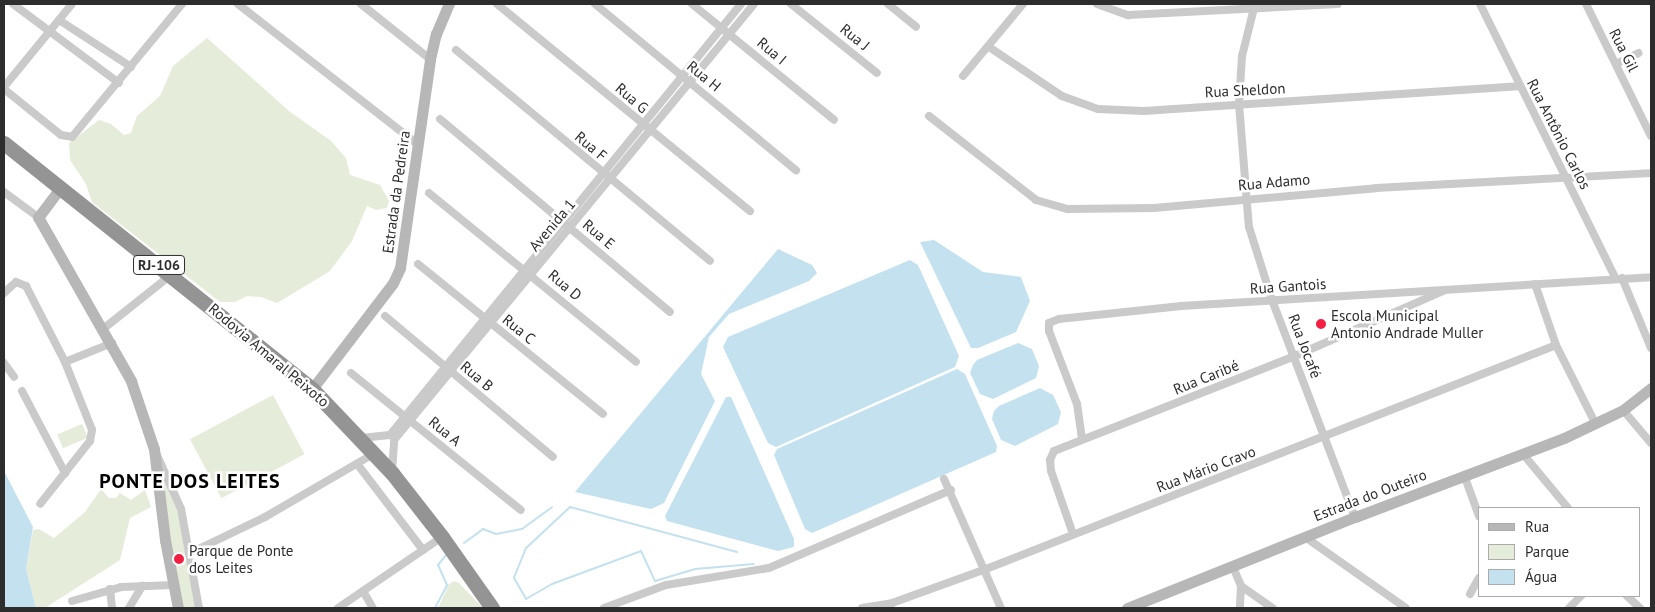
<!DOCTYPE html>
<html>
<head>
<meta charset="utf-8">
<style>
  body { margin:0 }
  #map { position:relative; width:1655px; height:612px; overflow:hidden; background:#fff; font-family:"PT Sans",sans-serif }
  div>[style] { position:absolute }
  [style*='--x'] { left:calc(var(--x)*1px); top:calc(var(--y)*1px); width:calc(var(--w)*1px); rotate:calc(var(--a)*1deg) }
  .green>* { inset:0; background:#e5ecd9; transform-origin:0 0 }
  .water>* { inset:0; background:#c3e1ee }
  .stream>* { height:2px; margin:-1px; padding:0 1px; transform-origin:1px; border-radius:1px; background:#c3e1ee }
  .street>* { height:8px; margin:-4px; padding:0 4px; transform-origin:4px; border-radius:4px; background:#cacaca }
  .secondary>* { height:11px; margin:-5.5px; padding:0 5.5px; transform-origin:5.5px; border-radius:5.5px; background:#b7b7b7 }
  .highway>* { height:15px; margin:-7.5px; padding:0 7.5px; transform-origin:7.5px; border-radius:7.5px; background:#949494 }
  .dots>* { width:14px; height:14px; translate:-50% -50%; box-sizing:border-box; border:2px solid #fff; border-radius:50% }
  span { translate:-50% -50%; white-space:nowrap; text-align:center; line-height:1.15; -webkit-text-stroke:5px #fff; paint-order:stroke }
  .shield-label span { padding:1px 4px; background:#fff; border:1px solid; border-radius:4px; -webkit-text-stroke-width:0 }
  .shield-label { font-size:14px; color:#2d2d2d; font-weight:700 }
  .street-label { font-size:15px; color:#2d2d2d }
  .poi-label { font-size:15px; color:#2d2d2d }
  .left { translate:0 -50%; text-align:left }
  .district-label { font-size:20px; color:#000; font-weight:700; letter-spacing:1px }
  .frame { position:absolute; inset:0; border:5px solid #2d2d2d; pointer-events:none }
  .legend { position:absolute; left:1478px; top:507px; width:162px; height:90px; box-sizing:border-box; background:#fff; border:1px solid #ababab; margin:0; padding:6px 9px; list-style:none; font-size:15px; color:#2d2d2d }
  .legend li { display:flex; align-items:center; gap:10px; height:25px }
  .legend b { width:25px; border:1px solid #ababab }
</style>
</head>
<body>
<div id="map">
  <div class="green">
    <div style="clip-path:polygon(207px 38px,289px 111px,331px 141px,346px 158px,350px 175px,380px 185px,389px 201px,387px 208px,376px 210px,367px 206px,352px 241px,330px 271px,277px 303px,261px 297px,247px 296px,235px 302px,220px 302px,92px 202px,86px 184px,70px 160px,69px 143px,99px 120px,111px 124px,124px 135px,131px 133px,137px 116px,160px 96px,173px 66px)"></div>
    <div style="left:273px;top:395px;width:67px;height:94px;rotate:62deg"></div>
    <div style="left:82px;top:424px;width:15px;height:27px;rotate:67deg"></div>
    <div style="clip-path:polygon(166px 477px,177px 509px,196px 608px,179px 608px,160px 479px)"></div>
    <div style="clip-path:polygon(101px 489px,109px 498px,116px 498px,120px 493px,131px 500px,145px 490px,151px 507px,130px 518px,120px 560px,45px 608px,36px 608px,26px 569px,33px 530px,39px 529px,54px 538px,85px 512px)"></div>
    <div style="clip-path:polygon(454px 581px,459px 583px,483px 608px,438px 608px,449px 584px)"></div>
  </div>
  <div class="water">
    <div style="clip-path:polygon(934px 240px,983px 272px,1021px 277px,1030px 301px,1016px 332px,978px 348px,971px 348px,920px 242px)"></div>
    <div style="clip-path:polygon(778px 249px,812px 265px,817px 273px,809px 281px,729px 314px,709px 337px,701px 374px,715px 401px,664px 503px,651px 509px,575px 492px)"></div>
    <div style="clip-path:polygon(910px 260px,918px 265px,959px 356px,955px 367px,776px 447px,768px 443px,723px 347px,728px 337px)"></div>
    <div style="clip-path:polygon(1018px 343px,1032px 349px,1039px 366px,1036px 378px,993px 399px,980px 394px,970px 373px,973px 365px,977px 360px)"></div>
    <div style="clip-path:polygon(957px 369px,965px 374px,997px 446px,996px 452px,812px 533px,805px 529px,774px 455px,777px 449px)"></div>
    <div style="clip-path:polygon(1040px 388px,1053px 395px,1061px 412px,1058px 424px,1015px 446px,1001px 440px,992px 419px,994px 411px,999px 406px)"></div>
    <div style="clip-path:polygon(726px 397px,731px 397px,794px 539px,794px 547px,778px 551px,667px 521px,665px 516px)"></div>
    <div style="clip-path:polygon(4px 471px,33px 527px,26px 569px,36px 608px,4px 608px)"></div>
  </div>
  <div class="stream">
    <div style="--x:464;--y:543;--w:24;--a:-36"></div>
    <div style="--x:483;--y:529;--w:14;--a:21"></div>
    <div style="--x:496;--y:534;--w:26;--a:-11"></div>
    <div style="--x:522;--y:529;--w:37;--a:-36"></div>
    <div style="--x:737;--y:552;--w:173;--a:-164.9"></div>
    <div style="--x:570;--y:507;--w:60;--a:137"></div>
    <div style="--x:526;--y:548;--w:32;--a:112"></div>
    <div style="--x:514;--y:578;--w:24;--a:60"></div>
    <div style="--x:526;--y:599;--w:30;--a:-30"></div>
    <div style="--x:552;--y:584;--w:95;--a:-20.3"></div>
    <div style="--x:641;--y:551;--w:33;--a:65"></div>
    <div style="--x:655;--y:581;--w:42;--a:-16.7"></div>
    <div style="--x:695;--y:569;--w:59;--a:-4.8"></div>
    <div style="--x:435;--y:608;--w:26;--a:-62"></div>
    <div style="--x:447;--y:585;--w:22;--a:-114"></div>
    <div style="--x:438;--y:565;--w:13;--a:-51"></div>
  </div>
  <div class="street">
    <div style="--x:13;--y:4;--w:132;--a:36.7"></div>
    <div style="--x:238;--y:4;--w:227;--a:38"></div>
    <div style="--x:361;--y:4;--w:88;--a:38.6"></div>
    <div style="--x:497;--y:4;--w:327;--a:39.3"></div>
    <div style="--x:595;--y:4;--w:261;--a:39.6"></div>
    <div style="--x:692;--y:4;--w:183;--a:39.2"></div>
    <div style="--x:791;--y:4;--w:110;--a:38.7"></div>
    <div style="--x:888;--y:4;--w:36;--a:39"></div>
    <div style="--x:1097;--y:4;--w:33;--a:20"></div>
    <div style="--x:1128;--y:15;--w:210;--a:-3"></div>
    <div style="--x:1255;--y:4;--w:54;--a:104"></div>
    <div style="--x:1242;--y:56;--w:48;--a:93.6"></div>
    <div style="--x:1239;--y:104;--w:123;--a:85.4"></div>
    <div style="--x:1249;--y:227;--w:77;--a:72.5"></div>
    <div style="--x:1272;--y:300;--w:232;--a:69.1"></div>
    <div style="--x:1480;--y:4;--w:305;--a:63.7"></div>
    <div style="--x:1586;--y:4;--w:147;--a:63.8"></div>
    <div style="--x:59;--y:20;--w:86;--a:33.1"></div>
    <div style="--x:989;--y:47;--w:88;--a:33.9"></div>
    <div style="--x:1062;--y:96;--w:38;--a:20"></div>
    <div style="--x:1098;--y:109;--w:46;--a:2.5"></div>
    <div style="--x:1144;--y:111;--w:375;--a:-3.8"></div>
    <div style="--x:456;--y:50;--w:330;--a:39.7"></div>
    <div style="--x:1616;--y:64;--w:25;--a:-26"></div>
    <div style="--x:963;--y:76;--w:94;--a:-50.2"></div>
    <div style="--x:4;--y:87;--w:107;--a:-50.7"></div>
    <div style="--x:4;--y:89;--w:73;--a:38.9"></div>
    <div style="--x:61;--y:135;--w:11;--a:10"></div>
    <div style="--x:72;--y:137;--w:173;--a:-50.4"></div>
    <div style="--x:929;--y:116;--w:136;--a:38.1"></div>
    <div style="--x:1036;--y:200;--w:33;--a:16"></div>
    <div style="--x:1068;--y:209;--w:86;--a:-0.7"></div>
    <div style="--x:1154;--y:208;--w:223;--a:-5.1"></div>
    <div style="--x:1376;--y:188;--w:275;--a:-3.1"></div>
    <div style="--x:440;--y:119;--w:300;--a:40"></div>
    <div style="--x:4;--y:192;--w:42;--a:36.3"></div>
    <div style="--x:429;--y:193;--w:267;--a:39.2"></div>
    <div style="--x:418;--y:264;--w:238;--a:39"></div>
    <div style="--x:1622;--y:278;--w:76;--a:67.5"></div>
    <div style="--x:1535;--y:284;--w:65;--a:71"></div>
    <div style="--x:1556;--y:345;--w:89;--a:63.4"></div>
    <div style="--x:4;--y:293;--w:16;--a:-43"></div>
    <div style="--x:16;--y:282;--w:11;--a:22"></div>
    <div style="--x:26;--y:286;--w:85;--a:62.8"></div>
    <div style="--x:65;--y:362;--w:73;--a:68.3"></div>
    <div style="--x:92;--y:430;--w:11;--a:100"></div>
    <div style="--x:90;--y:441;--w:80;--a:128.4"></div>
    <div style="--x:385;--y:316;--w:219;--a:40"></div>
    <div style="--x:103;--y:329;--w:87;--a:-38.5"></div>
    <div style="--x:65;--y:362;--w:51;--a:-22"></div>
    <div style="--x:4;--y:363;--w:17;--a:54"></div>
    <div style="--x:351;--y:373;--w:218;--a:38.9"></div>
    <div style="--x:22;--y:391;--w:93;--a:62.3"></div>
    <div style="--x:1623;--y:410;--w:43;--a:49.7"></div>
    <div style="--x:361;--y:438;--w:29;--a:-6"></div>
    <div style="--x:390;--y:435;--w:556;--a:-50.84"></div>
    <div style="--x:1082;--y:439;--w:35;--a:-98"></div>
    <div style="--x:1077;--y:404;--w:78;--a:-111"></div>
    <div style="--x:1049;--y:331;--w:8;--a:-90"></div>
    <div style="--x:1049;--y:323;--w:11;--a:-22"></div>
    <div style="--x:1059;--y:319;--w:123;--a:-6.1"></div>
    <div style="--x:1181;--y:306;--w:471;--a:-3.5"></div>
    <div style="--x:156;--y:453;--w:61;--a:65.9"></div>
    <div style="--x:181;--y:509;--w:101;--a:79.7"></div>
    <div style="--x:1523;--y:454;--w:70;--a:50.2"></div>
    <div style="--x:358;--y:465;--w:107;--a:52.6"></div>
    <div style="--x:392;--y:472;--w:32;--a:-86"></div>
    <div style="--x:394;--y:440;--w:565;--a:-50.45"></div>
    <div style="--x:1464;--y:475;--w:44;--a:69.9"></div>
    <div style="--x:944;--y:479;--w:141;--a:66.2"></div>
    <div style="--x:1073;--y:534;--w:67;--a:-109.2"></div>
    <div style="--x:1051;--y:471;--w:11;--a:-95"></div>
    <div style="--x:1050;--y:460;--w:10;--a:-66"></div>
    <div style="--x:1054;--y:451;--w:259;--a:-21.5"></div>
    <div style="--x:1295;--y:356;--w:162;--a:-23.7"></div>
    <div style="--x:1305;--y:537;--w:123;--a:35.1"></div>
    <div style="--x:190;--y:553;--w:83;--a:-25.6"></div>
    <div style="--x:265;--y:517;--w:127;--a:-30.2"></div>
    <div style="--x:1233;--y:567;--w:21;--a:67"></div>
    <div style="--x:1241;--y:586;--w:22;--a:93"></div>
    <div style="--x:1241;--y:586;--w:39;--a:35"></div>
    <div style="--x:110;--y:589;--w:19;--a:84"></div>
    <div style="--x:363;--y:591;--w:20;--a:60"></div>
    <div style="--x:1470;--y:594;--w:18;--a:-61"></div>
    <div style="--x:1627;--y:596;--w:18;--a:43"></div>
    <div style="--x:72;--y:601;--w:51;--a:-15.9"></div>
    <div style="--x:121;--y:587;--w:53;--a:-2.2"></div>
    <div style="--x:129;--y:608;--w:26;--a:-59"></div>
    <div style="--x:338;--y:608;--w:126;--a:-34.3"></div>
    <div style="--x:604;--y:608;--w:66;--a:-20.4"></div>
    <div style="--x:666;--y:585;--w:104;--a:-9.4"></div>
    <div style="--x:769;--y:568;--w:198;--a:-23.2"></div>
    <div style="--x:862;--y:608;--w:30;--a:-9"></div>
    <div style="--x:892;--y:603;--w:100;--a:-19.9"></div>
    <div style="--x:986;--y:569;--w:612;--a:-21.45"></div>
    <div style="--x:1569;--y:608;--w:17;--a:-45"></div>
  </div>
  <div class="secondary">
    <div style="--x:61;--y:187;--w:38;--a:127"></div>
    <div style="--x:38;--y:217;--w:189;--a:60.4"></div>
    <div style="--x:131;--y:381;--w:72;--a:71.3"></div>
    <div style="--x:154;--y:449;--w:92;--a:83.1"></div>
    <div style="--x:165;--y:540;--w:69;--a:79.2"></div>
    <div style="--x:312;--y:389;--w:133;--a:-52.6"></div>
    <div style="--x:393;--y:283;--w:17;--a:-65"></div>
    <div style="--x:400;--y:268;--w:211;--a:-81.8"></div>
    <div style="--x:430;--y:59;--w:26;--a:-77"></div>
    <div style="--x:436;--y:34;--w:33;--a:-67"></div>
    <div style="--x:1127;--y:608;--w:245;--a:-21.8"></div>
    <div style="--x:1355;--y:517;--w:223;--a:-20.7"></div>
    <div style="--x:1564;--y:438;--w:65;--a:-25.4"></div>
    <div style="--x:1623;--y:410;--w:36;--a:-38"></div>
  </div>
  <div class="highway">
    <div style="--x:4;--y:143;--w:394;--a:38.6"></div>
    <div style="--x:312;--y:389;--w:116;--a:46.4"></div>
    <div style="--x:392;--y:473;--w:81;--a:52"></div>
    <div style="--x:442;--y:537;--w:87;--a:54.8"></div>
  </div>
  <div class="dots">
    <div style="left:1321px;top:324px;background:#f41e43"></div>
    <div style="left:179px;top:559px;background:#f41e43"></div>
  </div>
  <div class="shield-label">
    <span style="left:159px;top:265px">RJ-106</span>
  </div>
  <div class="street-label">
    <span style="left:855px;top:37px;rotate:39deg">Rua J</span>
    <span style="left:1624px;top:50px;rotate:63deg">Rua Gil</span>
    <span style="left:772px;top:51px;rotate:40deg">Rua I</span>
    <span style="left:704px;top:76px;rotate:39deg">Rua H</span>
    <span style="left:1245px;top:90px;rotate:-3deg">Rua Sheldon</span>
    <span style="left:632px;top:98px;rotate:40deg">Rua G</span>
    <span style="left:1559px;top:134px;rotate:63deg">Rua Antônio Carlos</span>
    <span style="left:591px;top:146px;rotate:40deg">Rua F</span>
    <span style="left:1274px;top:182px;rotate:-5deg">Rua Adamo</span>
    <span style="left:396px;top:192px;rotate:-82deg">Estrada da Pedreira</span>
    <span style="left:552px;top:225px;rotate:-50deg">Avenida 1</span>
    <span style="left:599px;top:234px;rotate:40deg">Rua E</span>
    <span style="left:565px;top:285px;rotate:40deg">Rua D</span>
    <span style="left:1288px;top:286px;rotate:-4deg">Rua Gantois</span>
    <span style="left:519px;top:329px;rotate:39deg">Rua C</span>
    <span style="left:1305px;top:346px;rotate:69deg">Rua Jocafé</span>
    <span style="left:269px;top:355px;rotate:40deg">Rodovia Amaral Peixoto</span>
    <span style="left:477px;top:376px;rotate:40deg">Rua B</span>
    <span style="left:1206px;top:377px;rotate:-22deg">Rua Caribé</span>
    <span style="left:445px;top:431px;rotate:39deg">Rua A</span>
    <span style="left:1206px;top:469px;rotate:-21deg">Rua Mário Cravo</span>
    <span style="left:1370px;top:495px;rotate:-21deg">Estrada do Outeiro</span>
  </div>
  <div class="poi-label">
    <span class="left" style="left:1331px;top:324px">Escola Municipal<br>Antonio Andrade Muller</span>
    <span class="left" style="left:189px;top:559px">Parque de Ponte<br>dos Leites</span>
  </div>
  <div class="district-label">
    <span style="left:190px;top:481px">PONTE DOS LEITES</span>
  </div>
  <div class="frame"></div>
  <ul class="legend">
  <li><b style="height:6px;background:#b7b7b7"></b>Rua</li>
  <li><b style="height:14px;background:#e5ecd9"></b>Parque</li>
  <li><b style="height:14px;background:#c3e1ee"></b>Água</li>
  </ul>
</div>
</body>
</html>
